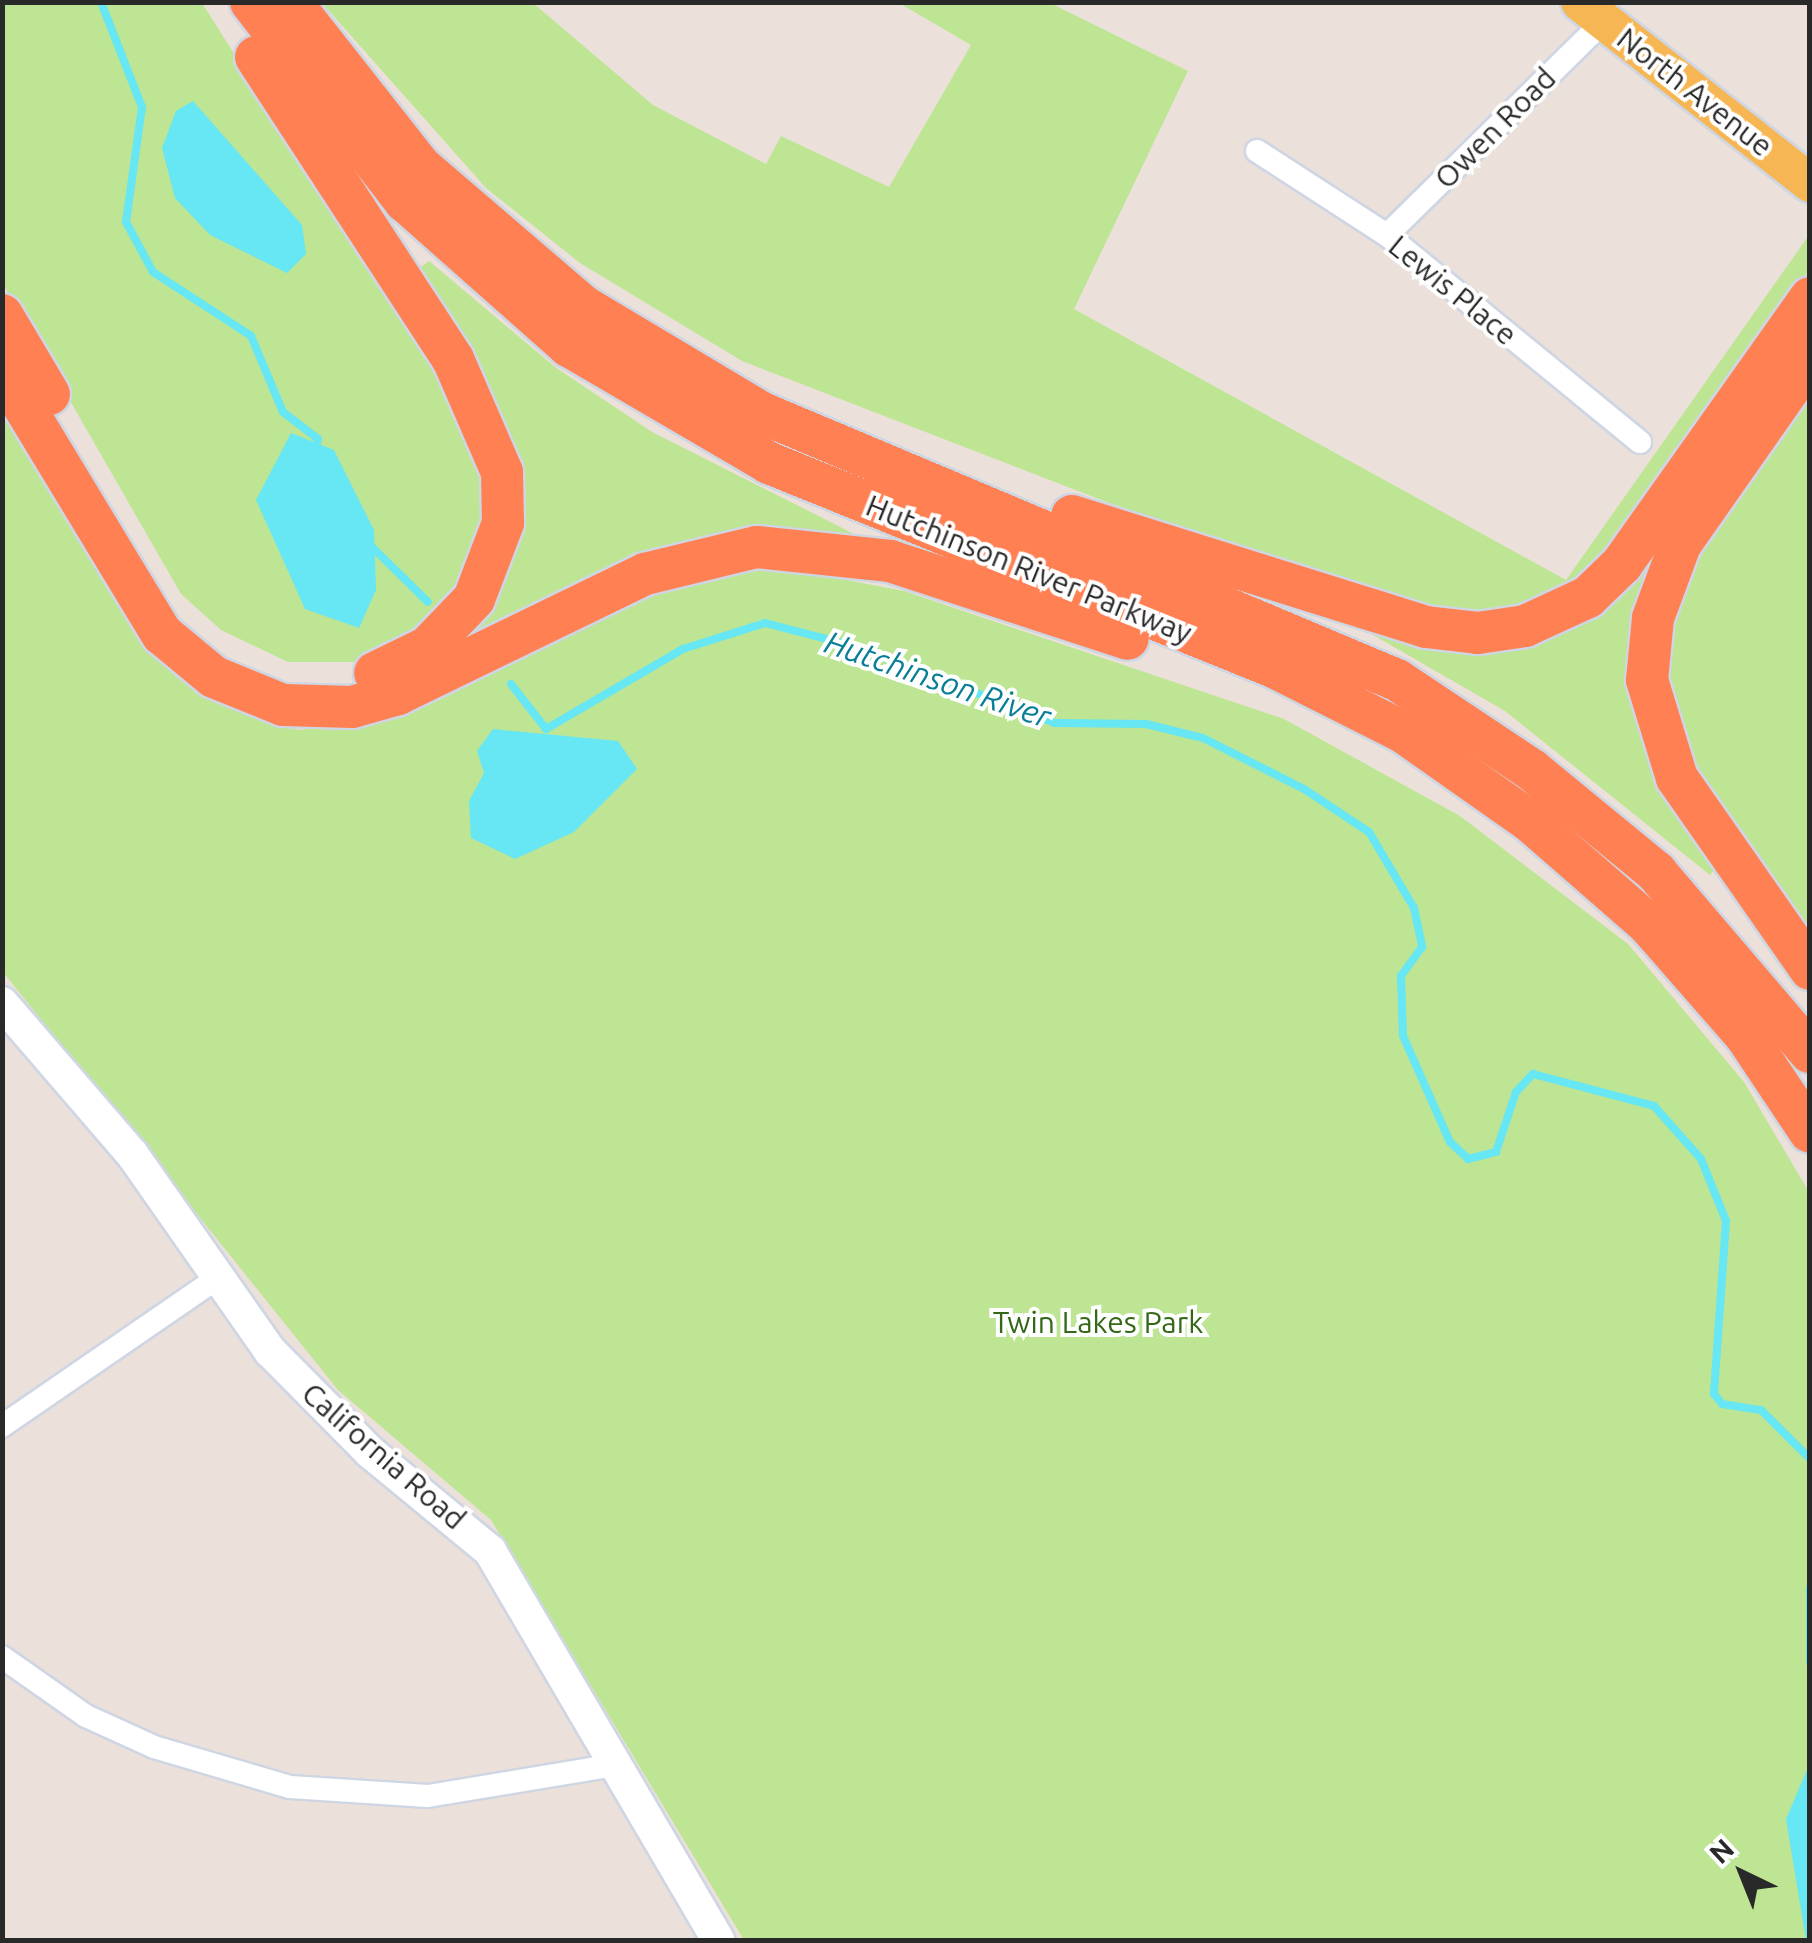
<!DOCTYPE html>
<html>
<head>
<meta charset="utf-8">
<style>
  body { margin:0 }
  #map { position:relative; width:1812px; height:1943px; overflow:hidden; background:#ece1da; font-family:Ubuntu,sans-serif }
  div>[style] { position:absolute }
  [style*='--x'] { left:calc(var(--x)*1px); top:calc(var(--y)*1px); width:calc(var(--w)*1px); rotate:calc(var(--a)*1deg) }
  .green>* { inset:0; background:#bde593 }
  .water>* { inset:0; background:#67e6f3 }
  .stream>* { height:8px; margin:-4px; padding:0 4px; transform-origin:4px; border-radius:4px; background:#67e6f3 }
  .roads { filter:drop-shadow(2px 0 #cfd6e3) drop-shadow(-2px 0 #cfd6e3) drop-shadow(0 2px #cfd6e3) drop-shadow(0 -2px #cfd6e3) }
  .street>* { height:22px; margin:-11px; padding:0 11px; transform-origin:11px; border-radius:11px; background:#fff }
  .secondary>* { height:32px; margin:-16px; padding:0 16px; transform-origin:16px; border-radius:16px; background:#fff }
  .primary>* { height:38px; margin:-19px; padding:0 19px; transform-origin:19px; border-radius:19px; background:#f6b654 }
  .highway>* { height:42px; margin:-21px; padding:0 21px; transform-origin:21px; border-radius:21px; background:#ff8052 }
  span { translate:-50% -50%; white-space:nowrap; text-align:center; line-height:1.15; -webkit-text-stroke:8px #fff; paint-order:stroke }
  .street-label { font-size:30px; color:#292929 }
  .park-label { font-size:30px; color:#356816 }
  .water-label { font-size:32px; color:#087e97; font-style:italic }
  .frame { position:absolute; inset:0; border:5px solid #292929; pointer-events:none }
  .north { position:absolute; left:1692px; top:1823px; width:100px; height:100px; -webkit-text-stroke:8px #fff; paint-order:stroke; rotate:317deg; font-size:28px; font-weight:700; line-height:40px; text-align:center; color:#292929 }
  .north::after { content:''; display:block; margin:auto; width:35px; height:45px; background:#292929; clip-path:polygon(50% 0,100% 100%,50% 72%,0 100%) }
</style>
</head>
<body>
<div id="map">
  <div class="green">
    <div style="clip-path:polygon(2px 3px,202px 3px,453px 399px,478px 457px,483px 517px,458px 589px,419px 634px,358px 662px,288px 662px,221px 630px,181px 594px,3px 284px)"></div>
    <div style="clip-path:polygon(322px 3px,533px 3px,653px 105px,766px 164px,781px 136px,889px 187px,971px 45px,899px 3px,1050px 3px,1188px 71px,1074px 309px,1566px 580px,1809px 235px,1809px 270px,1582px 583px,1492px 619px,1417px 608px,1200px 538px,742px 361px,580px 263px,486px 188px)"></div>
    <div style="clip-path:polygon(429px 261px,555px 367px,652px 432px,874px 544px,807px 532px,452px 654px,509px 557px,417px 270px)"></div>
    <div style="clip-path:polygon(1809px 400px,1809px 936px,1691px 766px,1669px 706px,1668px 647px,1686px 576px)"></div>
    <div style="clip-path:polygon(2px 412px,139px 635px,197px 691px,298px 730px,400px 718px,625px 606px,723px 570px,800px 571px,904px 591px,1284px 719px,1460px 816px,1628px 944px,1744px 1082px,1809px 1192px,1809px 1940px,744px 1940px,491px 1520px,338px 1390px,3px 972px)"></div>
    <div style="clip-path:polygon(1683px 503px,1638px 713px,1651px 766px,1716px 868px,1710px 875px,1505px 711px,1361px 628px,1530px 640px)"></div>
  </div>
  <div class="water">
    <div style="clip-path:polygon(193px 101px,302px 225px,306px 254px,287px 273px,210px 235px,175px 198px,162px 148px,176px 111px)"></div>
    <div style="clip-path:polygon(291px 433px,334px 450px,374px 530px,376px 590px,359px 628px,305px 609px,256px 500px)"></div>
    <div style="clip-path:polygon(493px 729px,618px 741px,637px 769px,574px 832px,515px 859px,471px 838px,469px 801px,484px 773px,477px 751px)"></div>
    <div style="clip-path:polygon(1809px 1765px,1810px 1940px,1806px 1940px,1786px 1819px)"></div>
  </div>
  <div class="stream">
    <div style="--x:101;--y:2;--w:113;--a:68.7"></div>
    <div style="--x:142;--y:107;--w:116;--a:97.9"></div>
    <div style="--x:126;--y:222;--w:57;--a:61.6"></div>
    <div style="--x:153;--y:272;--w:117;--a:33.1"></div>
    <div style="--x:251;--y:336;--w:82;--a:67.2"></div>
    <div style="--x:283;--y:412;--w:44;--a:37.6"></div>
    <div style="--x:318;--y:439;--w:11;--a:105"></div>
    <div style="--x:370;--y:545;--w:81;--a:44.5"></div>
    <div style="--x:511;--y:684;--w:57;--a:52.1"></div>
    <div style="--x:546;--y:729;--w:159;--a:-30.3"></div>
    <div style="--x:683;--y:649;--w:86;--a:-17.6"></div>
    <div style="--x:765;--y:623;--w:92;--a:14.5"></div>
    <div style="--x:854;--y:646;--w:215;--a:21"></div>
    <div style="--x:1055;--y:723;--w:91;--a:0.6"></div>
    <div style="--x:1146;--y:724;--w:59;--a:13.8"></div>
    <div style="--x:1203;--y:738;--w:113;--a:26.8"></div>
    <div style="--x:1304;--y:789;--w:78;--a:33.5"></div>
    <div style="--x:1369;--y:832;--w:88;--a:59.4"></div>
    <div style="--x:1414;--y:908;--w:40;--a:78"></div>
    <div style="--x:1422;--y:947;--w:36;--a:126"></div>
    <div style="--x:1401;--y:976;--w:60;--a:88.1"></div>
    <div style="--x:1403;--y:1036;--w:116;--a:66.1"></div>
    <div style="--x:1450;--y:1142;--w:25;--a:43"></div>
    <div style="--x:1468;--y:1159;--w:29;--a:-14"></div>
    <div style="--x:1496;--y:1152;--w:63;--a:-71.6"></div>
    <div style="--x:1516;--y:1092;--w:25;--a:-47"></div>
    <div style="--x:1533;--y:1074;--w:125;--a:14.8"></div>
    <div style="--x:1654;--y:1106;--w:71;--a:48.4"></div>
    <div style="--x:1701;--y:1159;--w:67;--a:68"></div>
    <div style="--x:1726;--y:1221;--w:173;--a:94"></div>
    <div style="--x:1714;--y:1394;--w:13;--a:51"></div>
    <div style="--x:1722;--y:1404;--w:39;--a:9"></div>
    <div style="--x:1761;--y:1410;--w:69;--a:45"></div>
    <div style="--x:1810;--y:1588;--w:74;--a:90"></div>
  </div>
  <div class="roads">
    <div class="street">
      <div style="--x:1257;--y:151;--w:155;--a:32.9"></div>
      <div style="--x:1387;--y:235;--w:327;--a:39.3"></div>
      <div style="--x:1387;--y:235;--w:305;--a:-44.6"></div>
      <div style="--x:2;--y:1426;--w:260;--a:-34.5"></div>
      <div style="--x:2;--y:1657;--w:103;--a:35.1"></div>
      <div style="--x:86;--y:1716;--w:75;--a:24.5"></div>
      <div style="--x:154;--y:1747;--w:142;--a:16.4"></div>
      <div style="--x:290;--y:1787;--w:138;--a:3.7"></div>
      <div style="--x:428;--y:1796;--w:190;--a:-9.4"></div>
    </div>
    <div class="secondary">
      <div style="--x:2;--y:1003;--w:199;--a:49.3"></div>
      <div style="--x:132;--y:1154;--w:241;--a:55"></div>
      <div style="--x:270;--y:1351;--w:142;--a:45.3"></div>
      <div style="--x:370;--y:1452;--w:156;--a:39.5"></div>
      <div style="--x:490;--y:1551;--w:451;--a:59.6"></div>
    </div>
    <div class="primary">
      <div style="--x:1580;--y:2;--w:293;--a:38.2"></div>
    </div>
    <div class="highway">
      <div style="--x:251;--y:2;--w:252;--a:52.3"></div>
      <div style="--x:405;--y:201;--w:219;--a:41.5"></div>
      <div style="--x:569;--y:346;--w:232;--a:30.3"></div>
      <div style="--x:769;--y:463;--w:545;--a:22"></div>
      <div style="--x:1274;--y:667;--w:144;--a:26.7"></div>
      <div style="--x:1403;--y:732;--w:156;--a:35.1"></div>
      <div style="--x:1531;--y:822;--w:155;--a:41.1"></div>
      <div style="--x:1648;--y:924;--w:149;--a:48.8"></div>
      <div style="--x:1746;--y:1036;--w:115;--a:56.3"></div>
      <div style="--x:291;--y:2;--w:210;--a:51.8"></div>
      <div style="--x:421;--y:167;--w:213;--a:40.6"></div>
      <div style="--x:583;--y:306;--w:209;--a:30.9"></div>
      <div style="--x:762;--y:413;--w:689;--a:22.81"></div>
      <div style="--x:1397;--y:680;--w:162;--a:33.7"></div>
      <div style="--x:1532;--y:770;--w:161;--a:39.4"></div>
      <div style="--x:1656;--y:872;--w:237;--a:49.5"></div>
      <div style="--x:256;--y:57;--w:361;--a:56.9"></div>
      <div style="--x:453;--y:359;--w:123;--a:66.6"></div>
      <div style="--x:502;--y:472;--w:51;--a:88.9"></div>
      <div style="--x:503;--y:523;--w:81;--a:110.9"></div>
      <div style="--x:474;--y:599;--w:66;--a:133.8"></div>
      <div style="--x:428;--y:647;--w:59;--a:153.9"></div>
      <div style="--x:2;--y:315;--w:92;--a:59.3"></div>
      <div style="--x:1810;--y:359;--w:227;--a:125"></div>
      <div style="--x:1680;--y:545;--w:78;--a:110.3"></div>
      <div style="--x:1653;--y:618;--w:62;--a:95.5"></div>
      <div style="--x:1647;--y:680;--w:102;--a:73"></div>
      <div style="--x:1677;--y:778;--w:233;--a:55.1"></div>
      <div style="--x:2;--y:370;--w:309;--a:58.8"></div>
      <div style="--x:162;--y:634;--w:67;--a:39.6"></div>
      <div style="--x:214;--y:677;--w:74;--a:22.1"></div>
      <div style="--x:283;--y:705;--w:69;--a:1.7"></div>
      <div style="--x:352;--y:707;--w:48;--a:-15.8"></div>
      <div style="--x:398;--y:694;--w:275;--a:-25.9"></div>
      <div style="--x:645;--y:574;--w:115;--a:-13.6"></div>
      <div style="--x:757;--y:547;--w:134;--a:6"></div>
      <div style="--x:890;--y:561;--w:250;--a:18.1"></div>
      <div style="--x:1072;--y:516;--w:371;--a:17.4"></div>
      <div style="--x:1426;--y:627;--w:52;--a:6.6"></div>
      <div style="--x:1478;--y:633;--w:48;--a:-8.5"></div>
      <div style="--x:1525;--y:626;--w:69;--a:-24.7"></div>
      <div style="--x:1588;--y:597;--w:47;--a:-44.1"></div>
      <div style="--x:1622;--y:564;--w:326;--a:-54.7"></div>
    </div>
  </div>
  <div class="street-label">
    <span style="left:1695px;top:92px;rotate:38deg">North Avenue</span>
    <span style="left:1495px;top:128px;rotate:-45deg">Owen Road</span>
    <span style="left:1453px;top:290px;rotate:39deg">Lewis Place</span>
    <span style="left:1029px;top:569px;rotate:22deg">Hutchinson River Parkway</span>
    <span style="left:384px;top:1456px;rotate:41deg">California Road</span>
  </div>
  <div class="park-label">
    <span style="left:1098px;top:1322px">Twin Lakes Park</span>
  </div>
  <div class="water-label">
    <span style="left:938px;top:679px;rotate:19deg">Hutchinson River</span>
  </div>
  <div class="frame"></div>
  <div class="north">N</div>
</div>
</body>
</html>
